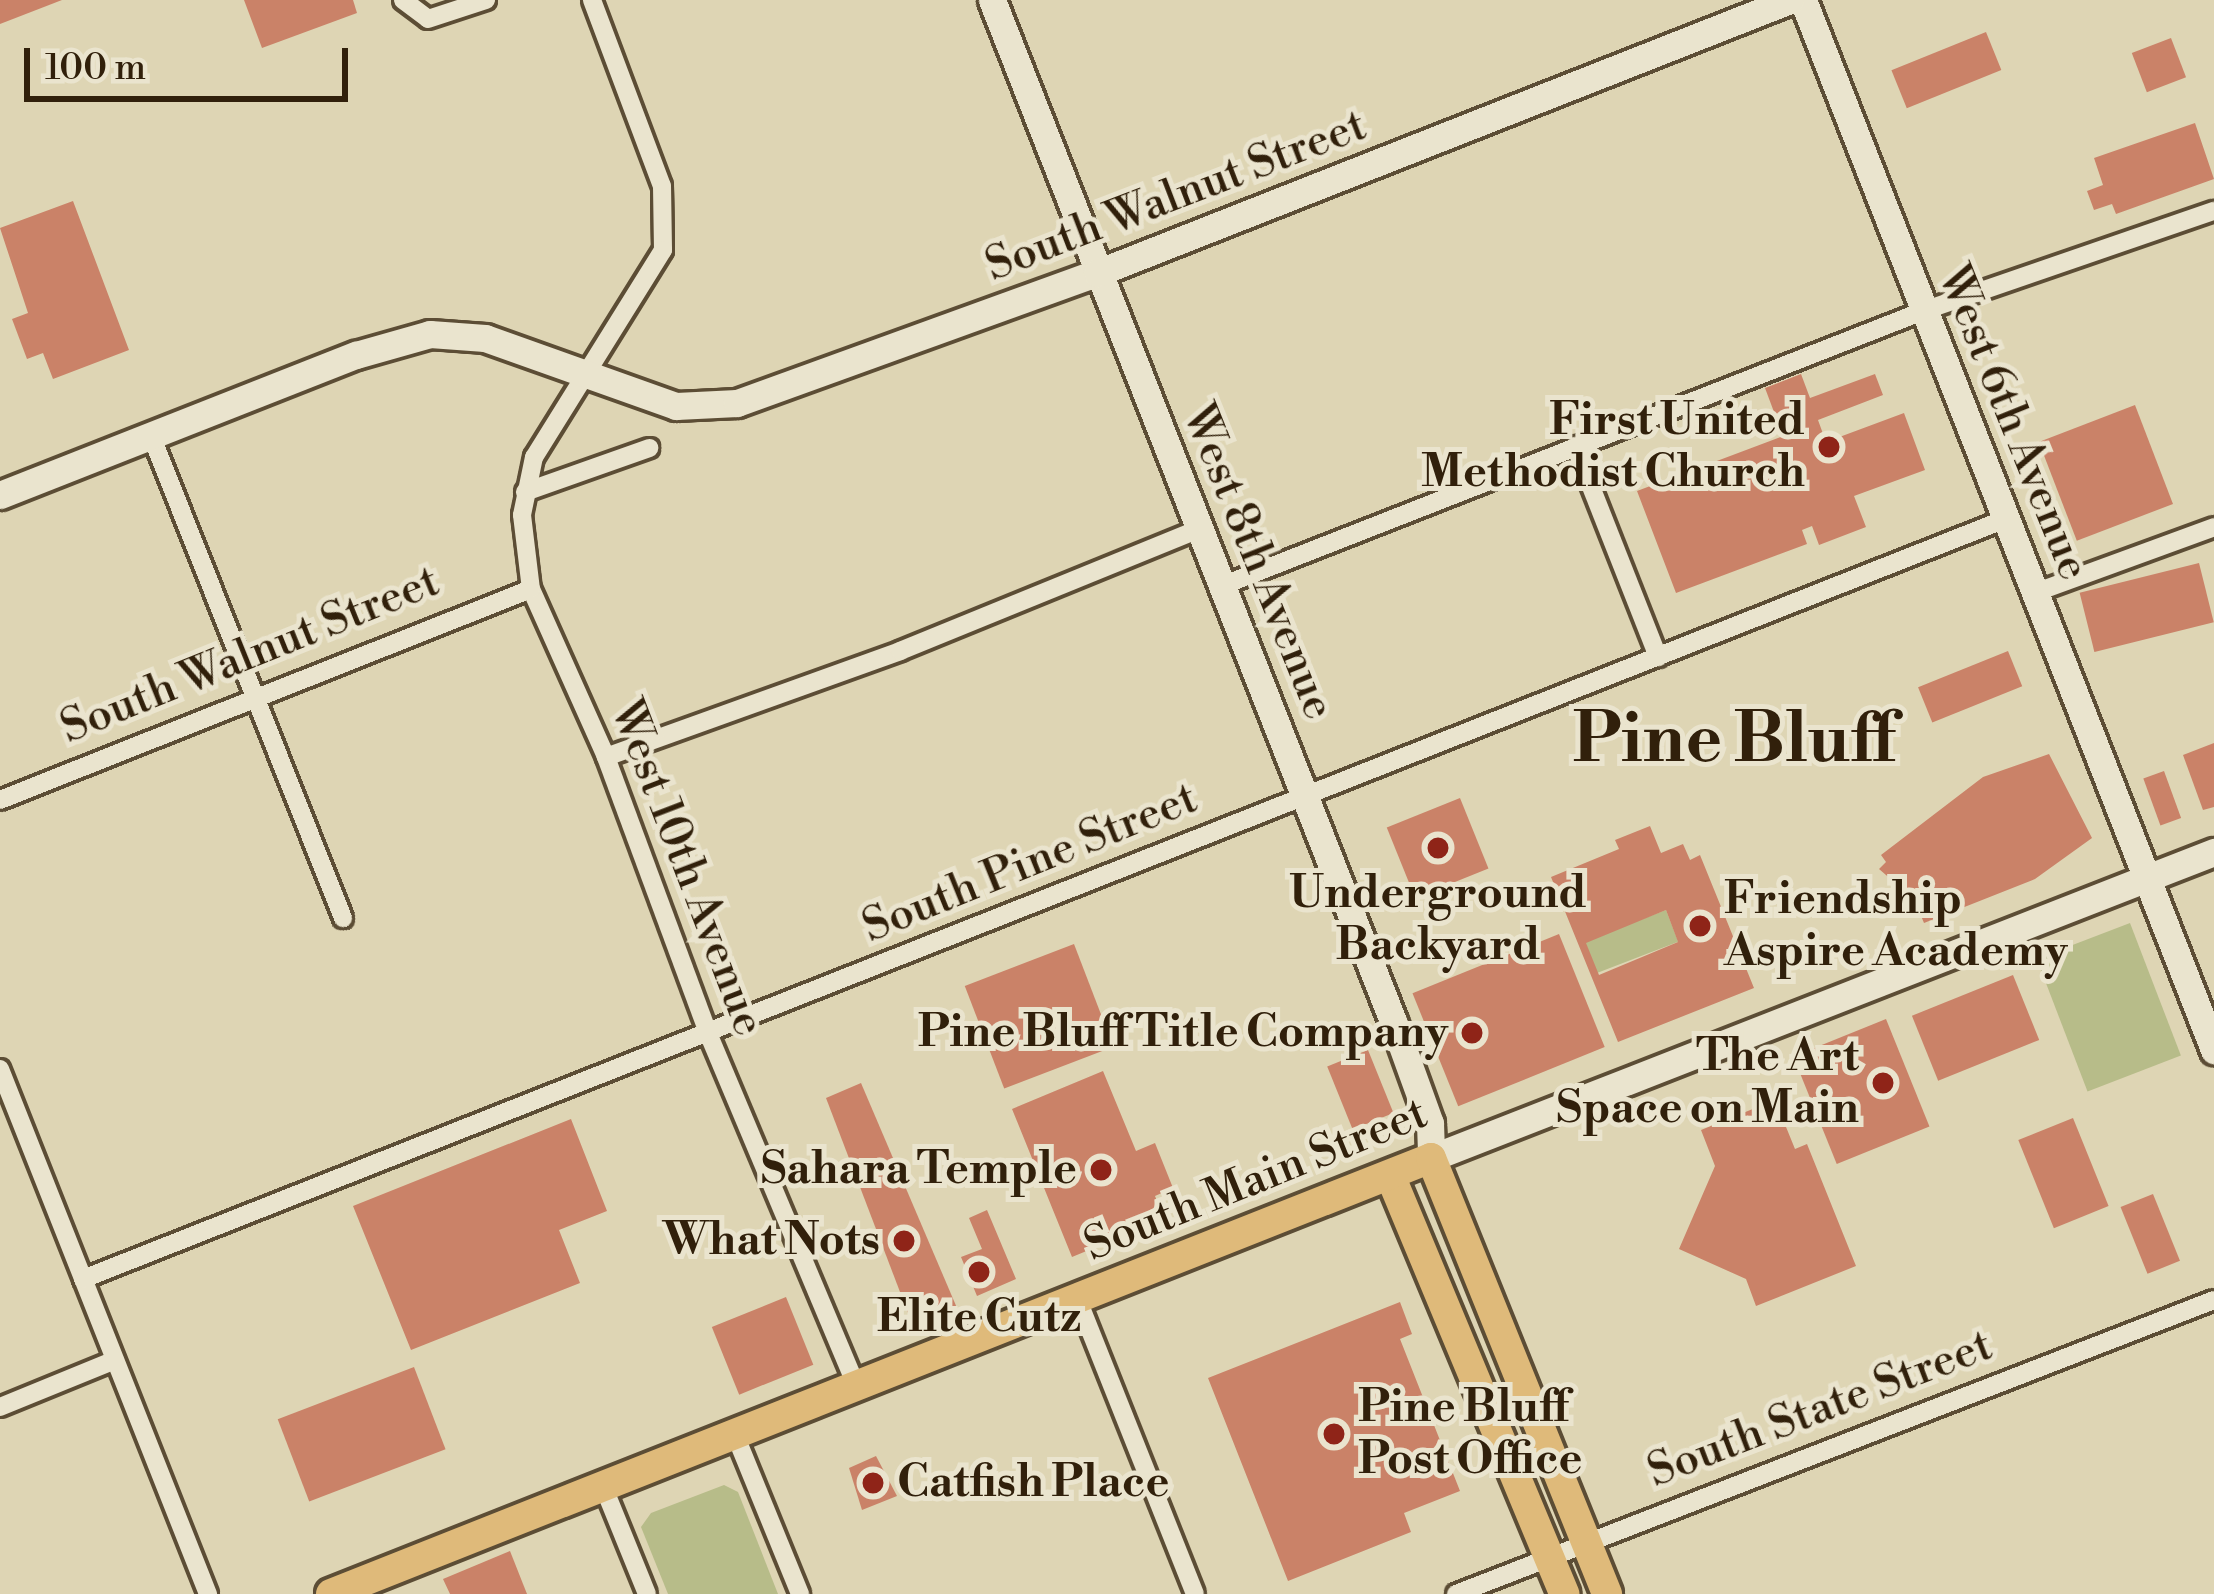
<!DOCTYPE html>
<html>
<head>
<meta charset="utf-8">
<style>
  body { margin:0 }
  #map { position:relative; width:2214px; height:1594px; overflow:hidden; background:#ded5b4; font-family:"Libre Bodoni",serif }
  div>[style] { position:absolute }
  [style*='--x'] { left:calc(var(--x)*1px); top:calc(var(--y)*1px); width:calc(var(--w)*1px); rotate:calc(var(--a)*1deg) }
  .green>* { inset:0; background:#b7bc89; transform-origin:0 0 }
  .building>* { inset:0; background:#ca8268; transform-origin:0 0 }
  .roads { filter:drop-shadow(3px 0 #5c4d35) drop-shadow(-3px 0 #5c4d35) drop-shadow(0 3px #5c4d35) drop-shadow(0 -3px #5c4d35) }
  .street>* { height:18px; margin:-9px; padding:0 9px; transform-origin:9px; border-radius:9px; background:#eae4ce }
  .secondary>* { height:27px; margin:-13.5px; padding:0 13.5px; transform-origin:13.5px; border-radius:13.5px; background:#eae4ce }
  .primary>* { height:30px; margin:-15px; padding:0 15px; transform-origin:15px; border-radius:15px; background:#dfba7a }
  .dots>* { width:33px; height:33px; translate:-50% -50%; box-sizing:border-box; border:6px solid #eae4ce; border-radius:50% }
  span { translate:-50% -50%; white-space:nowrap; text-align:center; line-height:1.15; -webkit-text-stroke:10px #eae4ce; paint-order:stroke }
  .street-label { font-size:45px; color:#31200b }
  .poi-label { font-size:45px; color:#31200b; font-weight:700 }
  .right { translate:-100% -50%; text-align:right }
  .left { translate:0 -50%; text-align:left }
  .town-label { font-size:69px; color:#31200b; font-weight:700 }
  .scale { position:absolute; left:24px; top:48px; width:324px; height:54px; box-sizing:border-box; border:6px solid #31200b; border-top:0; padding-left:15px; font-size:36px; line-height:42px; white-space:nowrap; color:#31200b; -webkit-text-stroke:9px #eae4ce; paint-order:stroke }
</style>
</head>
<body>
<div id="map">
  <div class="green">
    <div style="left:1666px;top:910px;width:34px;height:87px;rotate:69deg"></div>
    <div style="left:2130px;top:923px;width:142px;height:100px;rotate:69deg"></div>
    <div style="clip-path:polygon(724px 1485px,738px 1492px,778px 1594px,668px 1594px,641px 1527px,651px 1513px)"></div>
  </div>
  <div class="building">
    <div style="clip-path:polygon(0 0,62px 0,0 24px)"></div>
    <div style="clip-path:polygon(244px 0,353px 0,357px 13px,262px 48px)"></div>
    <div style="left:1986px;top:32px;width:41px;height:102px;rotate:68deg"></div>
    <div style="left:2171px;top:38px;width:42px;height:42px;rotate:69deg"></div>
    <div style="clip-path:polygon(2195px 123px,2214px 179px,2116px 214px,2112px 204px,2094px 210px,2087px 191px,2103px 185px,2094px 158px)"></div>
    <div style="clip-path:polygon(73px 201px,129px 350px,53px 379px,43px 353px,27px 359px,12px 319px,28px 313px,0 228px)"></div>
    <div style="clip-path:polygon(1801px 374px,1810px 398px,1875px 374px,1883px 395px,1818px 420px,1826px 442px,1904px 413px,1925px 470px,1854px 496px,1866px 527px,1819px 545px,1812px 526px,1802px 530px,1807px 544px,1676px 593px,1637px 491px,1783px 436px,1765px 388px)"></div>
    <div style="left:2135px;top:405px;width:106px;height:103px;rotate:69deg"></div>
    <div style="left:2199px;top:563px;width:61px;height:123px;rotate:76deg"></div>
    <div style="left:2008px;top:651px;width:38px;height:97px;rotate:68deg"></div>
    <div style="clip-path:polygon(2214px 743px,2214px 807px,2203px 810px,2183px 755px)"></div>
    <div style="clip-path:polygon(2049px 754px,2092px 838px,2035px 879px,1924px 923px,1914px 899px,1879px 869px,1886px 862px,1881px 855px,1983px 777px)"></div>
    <div style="left:2164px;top:771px;width:50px;height:22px;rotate:70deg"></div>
    <div style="left:1460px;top:798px;width:76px;height:79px;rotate:68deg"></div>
    <div style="clip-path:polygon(evenodd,1650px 826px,1661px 853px,1683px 844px,1690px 860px,1700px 855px,1754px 988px,1618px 1042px,1551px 877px,1619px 849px,1615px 840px,1650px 826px,1666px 910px,1678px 942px,1599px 975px,1586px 943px,1666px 910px)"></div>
    <div style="left:1559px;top:934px;width:122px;height:158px;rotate:68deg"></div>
    <div style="left:1074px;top:944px;width:110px;height:117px;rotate:69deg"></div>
    <div style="left:2013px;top:975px;width:70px;height:109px;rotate:68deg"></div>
    <div style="left:1886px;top:1019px;width:116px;height:100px;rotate:68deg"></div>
    <div style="left:1368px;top:1050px;width:68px;height:44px;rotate:68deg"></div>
    <div style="clip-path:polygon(1103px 1071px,1136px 1151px,1155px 1143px,1173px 1188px,1155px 1196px,1164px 1219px,1072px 1257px,1012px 1109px)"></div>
    <div style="clip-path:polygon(861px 1083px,957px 1308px,913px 1326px,826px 1098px)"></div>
    <div style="clip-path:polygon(1775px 1100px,1795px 1149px,1807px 1144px,1856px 1266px,1756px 1306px,1746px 1279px,1679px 1249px,1715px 1166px,1701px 1130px)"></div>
    <div style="left:2073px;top:1118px;width:95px;height:59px;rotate:68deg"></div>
    <div style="clip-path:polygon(571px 1119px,607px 1211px,559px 1230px,580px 1283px,411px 1350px,353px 1206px)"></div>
    <div style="left:2153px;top:1194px;width:72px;height:35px;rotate:68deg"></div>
    <div style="clip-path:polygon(987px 1210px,1016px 1279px,977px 1296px,961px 1257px,982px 1249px,969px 1218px)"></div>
    <div style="left:786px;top:1297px;width:73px;height:80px;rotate:68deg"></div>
    <div style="clip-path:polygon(1400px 1302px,1412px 1334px,1400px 1339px,1460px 1491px,1404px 1513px,1411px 1532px,1288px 1581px,1208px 1378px)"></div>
    <div style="left:414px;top:1367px;width:88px;height:146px;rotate:69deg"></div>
    <div style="clip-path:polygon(876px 1456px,897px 1496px,862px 1510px,849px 1468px)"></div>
    <div style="clip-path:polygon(510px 1551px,527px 1594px,450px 1594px,443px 1579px)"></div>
  </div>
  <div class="roads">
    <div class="street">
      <div style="--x:403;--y:0;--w:31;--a:37"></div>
      <div style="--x:428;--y:19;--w:61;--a:-18.1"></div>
      <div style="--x:592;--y:0;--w:199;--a:69.4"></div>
      <div style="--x:662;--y:186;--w:64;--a:89.1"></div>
      <div style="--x:663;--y:250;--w:244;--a:121.9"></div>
      <div style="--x:534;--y:457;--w:59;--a:101.7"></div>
      <div style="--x:522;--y:515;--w:75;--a:83.1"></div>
      <div style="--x:531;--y:589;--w:184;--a:65.9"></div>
      <div style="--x:606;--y:757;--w:294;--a:69.7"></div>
      <div style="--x:708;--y:1033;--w:385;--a:67.2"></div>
      <div style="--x:151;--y:435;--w:520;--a:68.32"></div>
      <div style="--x:1575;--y:446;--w:227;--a:68.5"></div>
      <div style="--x:525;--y:492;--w:132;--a:-19.5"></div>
      <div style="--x:1224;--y:585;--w:751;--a:-21.4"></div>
      <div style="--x:1923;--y:311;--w:308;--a:-19"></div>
      <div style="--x:2034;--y:593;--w:192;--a:-20.1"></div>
      <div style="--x:606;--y:757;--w:313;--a:-19.8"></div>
      <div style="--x:900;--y:651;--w:325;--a:-22.2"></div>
      <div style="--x:0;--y:800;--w:571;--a:-21.67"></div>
      <div style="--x:0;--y:1069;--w:565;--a:68.39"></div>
      <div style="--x:83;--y:1279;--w:2067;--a:-21.57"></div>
      <div style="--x:1078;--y:1300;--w:316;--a:68.3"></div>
      <div style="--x:0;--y:1407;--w:124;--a:-22.2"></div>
      <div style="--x:736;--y:1437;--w:170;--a:67.8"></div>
      <div style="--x:604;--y:1488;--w:114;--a:67.9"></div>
      <div style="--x:1456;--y:1594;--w:813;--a:-21.2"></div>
    </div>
    <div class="secondary">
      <div style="--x:992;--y:0;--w:1097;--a:68.56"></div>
      <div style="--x:1393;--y:1021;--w:109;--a:70.1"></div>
      <div style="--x:1430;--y:1123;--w:35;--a:88"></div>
      <div style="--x:1431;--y:1158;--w:841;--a:-21.35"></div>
      <div style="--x:1803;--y:0;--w:1128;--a:68.62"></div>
      <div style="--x:0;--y:495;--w:383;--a:-21.5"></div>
      <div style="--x:356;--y:355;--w:77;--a:-15.8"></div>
      <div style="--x:430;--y:334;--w:55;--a:4.2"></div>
      <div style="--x:485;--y:338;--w:203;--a:19.6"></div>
      <div style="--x:676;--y:406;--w:61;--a:-2.8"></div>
      <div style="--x:737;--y:403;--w:383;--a:-19.9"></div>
      <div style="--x:1097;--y:273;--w:745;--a:-21.5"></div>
    </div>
    <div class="primary">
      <div style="--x:1390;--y:1175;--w:454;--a:67.4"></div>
      <div style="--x:331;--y:1594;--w:1183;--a:-21.62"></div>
      <div style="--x:1431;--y:1158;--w:470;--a:68"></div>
    </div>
  </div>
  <div class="dots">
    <div style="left:1829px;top:447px;background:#8f2418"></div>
    <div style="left:1438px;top:848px;background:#8f2418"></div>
    <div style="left:1700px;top:926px;background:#8f2418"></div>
    <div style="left:1472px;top:1033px;background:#8f2418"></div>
    <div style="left:1883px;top:1083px;background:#8f2418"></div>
    <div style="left:1101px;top:1170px;background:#8f2418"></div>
    <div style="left:904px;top:1241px;background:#8f2418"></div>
    <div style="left:979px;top:1272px;background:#8f2418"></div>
    <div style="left:1334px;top:1434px;background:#8f2418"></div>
    <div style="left:873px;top:1483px;background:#8f2418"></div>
  </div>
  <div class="street-label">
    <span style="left:1176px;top:196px;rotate:-21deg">South Walnut Street</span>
    <span style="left:2013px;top:423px;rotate:68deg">West 6th Avenue</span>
    <span style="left:1258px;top:562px;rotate:68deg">West 8th Avenue</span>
    <span style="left:250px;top:655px;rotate:-22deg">South Walnut Street</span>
    <span style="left:1030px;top:863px;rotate:-22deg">South Pine Street</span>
    <span style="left:687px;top:868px;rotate:69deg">West 10th Avenue</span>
    <span style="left:1256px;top:1180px;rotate:-22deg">South Main Street</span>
    <span style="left:1820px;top:1409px;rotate:-21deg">South State Street</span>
  </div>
  <div class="poi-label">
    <span class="right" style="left:1805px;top:447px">First United<br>Methodist Church</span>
    <span style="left:1438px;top:920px">Underground<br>Backyard</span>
    <span class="left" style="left:1724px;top:926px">Friendship<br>Aspire Academy</span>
    <span class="right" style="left:1448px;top:1033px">Pine Bluff Title Company</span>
    <span class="right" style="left:1859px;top:1083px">The Art<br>Space on Main</span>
    <span class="right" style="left:1077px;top:1170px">Sahara Temple</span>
    <span class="right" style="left:880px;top:1241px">What Nots</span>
    <span style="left:979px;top:1318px">Elite Cutz</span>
    <span class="left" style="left:1358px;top:1434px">Pine Bluff<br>Post Office</span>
    <span class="left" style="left:897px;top:1483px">Catfish Place</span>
  </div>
  <div class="town-label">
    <span style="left:1734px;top:741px">Pine Bluff</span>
  </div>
  <div class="scale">100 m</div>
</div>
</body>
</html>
